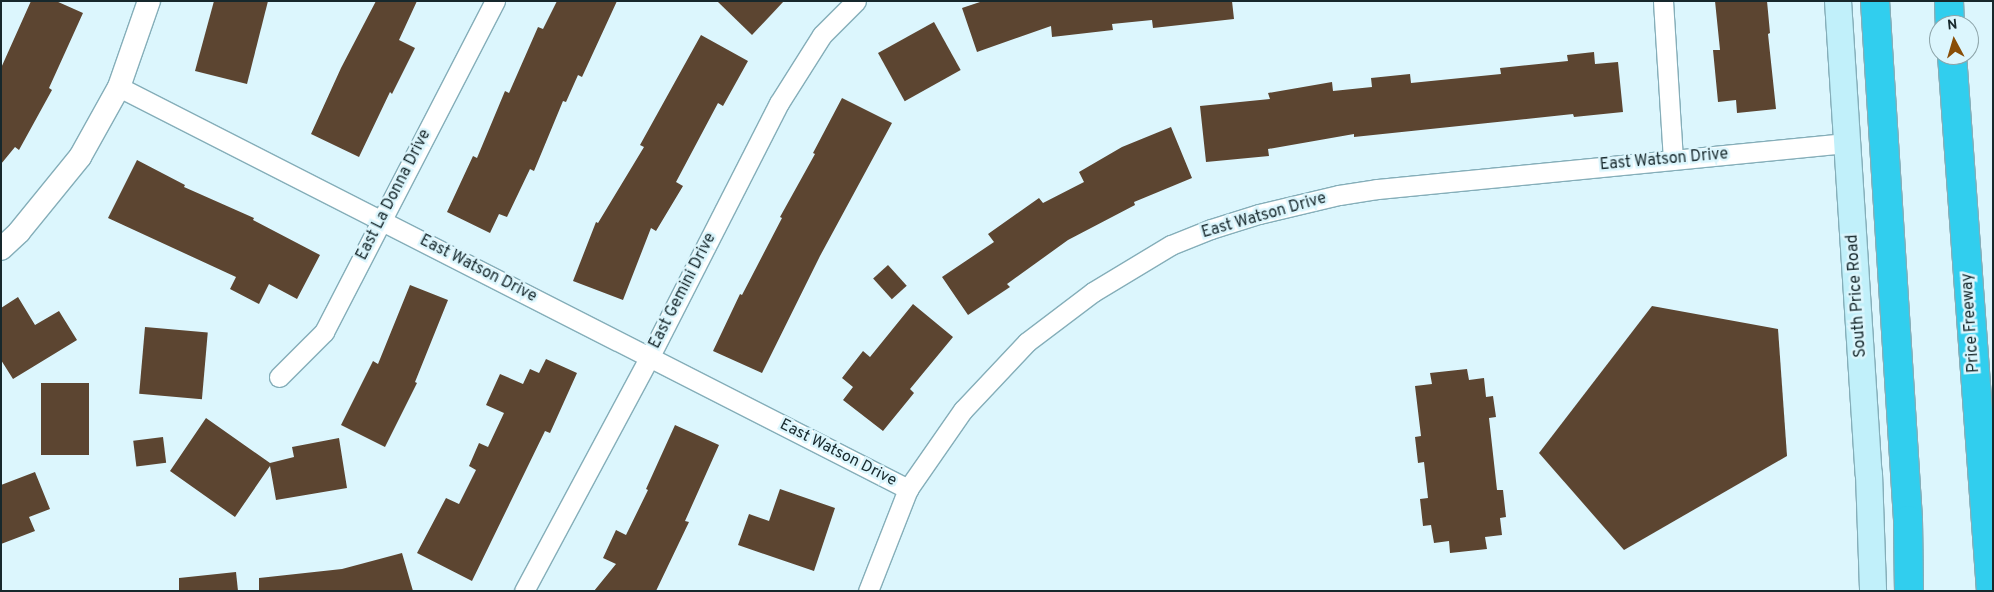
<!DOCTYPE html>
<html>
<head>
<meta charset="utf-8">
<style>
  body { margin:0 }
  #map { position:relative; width:1994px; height:592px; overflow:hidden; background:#dcf6fd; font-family:Overpass,sans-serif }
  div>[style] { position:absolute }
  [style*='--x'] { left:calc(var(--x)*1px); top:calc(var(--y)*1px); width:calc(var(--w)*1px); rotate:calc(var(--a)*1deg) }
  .building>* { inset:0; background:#5c4531; transform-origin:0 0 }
  .roads { filter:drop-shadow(1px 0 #85aeb9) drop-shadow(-1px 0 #85aeb9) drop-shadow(0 1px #85aeb9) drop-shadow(0 -1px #85aeb9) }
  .minor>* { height:19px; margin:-9.5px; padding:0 9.5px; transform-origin:9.5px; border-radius:9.5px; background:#fff }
  .tertiary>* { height:22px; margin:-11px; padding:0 11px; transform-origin:11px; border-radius:11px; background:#fff }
  .secondary>* { height:26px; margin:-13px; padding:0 13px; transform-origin:13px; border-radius:13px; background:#c1f0fa }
  .motorway>* { height:28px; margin:-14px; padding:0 14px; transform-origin:14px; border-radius:14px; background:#31ceee }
  span { translate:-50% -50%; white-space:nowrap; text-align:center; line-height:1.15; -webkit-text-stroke:5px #dcf6fd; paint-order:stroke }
  .street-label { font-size:16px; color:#17282c }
  .frame { position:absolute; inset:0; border:2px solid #17282c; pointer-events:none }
  .north { position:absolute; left:1929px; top:15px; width:50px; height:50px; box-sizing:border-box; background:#dcf6fd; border:1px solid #8da4a9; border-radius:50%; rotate:354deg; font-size:14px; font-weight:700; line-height:20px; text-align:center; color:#17282c }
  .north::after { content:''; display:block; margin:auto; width:18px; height:22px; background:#894e07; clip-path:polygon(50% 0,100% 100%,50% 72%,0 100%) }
</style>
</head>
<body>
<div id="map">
  <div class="building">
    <div style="clip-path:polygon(31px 1px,56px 1px,83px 13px,49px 88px,52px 90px,19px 150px,15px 147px,1px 164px,1px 68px)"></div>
    <div style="clip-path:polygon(214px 1px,268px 1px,247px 84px,195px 71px)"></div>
    <div style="clip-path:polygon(376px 1px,417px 1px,399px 40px,415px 48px,392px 94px,390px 92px,359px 157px,311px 134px,341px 68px)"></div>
    <div style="clip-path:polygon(557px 1px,617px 1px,582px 77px,578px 75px,566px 102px,563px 101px,534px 171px,530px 169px,507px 217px,499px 214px,490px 233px,447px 212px,473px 156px,477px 158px,505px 91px,509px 93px,538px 27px,543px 29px)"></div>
    <div style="clip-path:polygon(717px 1px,784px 1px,752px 35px)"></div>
    <div style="clip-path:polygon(983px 1px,1232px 1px,1234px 19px,1153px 28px,1152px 20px,1112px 24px,1113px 30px,1052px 37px,1051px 26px,977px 52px,962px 8px)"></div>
    <div style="clip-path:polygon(1715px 1px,1767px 1px,1770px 33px,1768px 34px,1776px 109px,1737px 113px,1736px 100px,1718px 102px,1713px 50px,1720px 50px)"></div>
    <div style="left:934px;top:22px;width:55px;height:64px;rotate:61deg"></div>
    <div style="clip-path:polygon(701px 35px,748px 61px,723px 106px,718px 103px,676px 182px,683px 186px,656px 231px,651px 228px,623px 300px,573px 281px,596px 222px,598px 223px,644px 147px,640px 145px)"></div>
    <div style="clip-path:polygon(1594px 52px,1595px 64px,1618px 62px,1623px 112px,1574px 117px,1573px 114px,1354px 137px,1354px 134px,1268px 149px,1269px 156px,1206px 162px,1200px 106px,1270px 99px,1268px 93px,1332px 82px,1333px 91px,1372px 87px,1371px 78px,1410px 74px,1411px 83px,1501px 74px,1500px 68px,1568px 61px,1567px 55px)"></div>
    <div style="clip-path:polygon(842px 98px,892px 123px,820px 256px,762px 373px,713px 351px,740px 294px,742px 295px,782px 218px,780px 217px,815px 154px,813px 153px)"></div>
    <div style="clip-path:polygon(1171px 127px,1192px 178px,1134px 202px,1135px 205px,1068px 240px,1007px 284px,1010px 287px,968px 315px,942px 277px,994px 242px,988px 234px,1039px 198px,1043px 203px,1084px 182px,1079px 172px,1122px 147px)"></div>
    <div style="clip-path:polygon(137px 160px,185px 185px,184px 187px,254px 218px,253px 220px,320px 255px,297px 299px,269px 284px,259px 304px,230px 289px,236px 277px,108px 218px)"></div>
    <div style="left:888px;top:265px;width:28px;height:20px;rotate:48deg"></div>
    <div style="clip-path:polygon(410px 285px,448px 300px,415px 382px,417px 383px,385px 447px,341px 425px,373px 361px,378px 364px)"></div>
    <div style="clip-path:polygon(18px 297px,35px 325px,59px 311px,77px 340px,13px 379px,1px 360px,1px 308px)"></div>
    <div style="clip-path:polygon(913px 304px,953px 337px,910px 389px,914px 393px,883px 431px,843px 400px,853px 387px,842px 378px,863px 351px,870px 357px)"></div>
    <div style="clip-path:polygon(1652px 306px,1778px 329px,1787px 456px,1624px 550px,1539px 453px)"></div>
    <div style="left:145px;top:327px;width:63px;height:67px;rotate:5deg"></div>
    <div style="clip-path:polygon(546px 359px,577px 373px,550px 433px,545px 431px,472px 581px,417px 553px,446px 498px,459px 504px,476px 470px,469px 466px,479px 443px,488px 447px,504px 413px,486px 405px,500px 374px,523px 384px,530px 369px,539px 373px)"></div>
    <div style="clip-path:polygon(1467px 369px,1469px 380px,1484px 378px,1486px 397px,1493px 396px,1496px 417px,1489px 418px,1497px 490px,1503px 490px,1506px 517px,1500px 518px,1502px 535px,1485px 537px,1487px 549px,1450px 553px,1449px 541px,1434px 543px,1431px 525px,1423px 526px,1420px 499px,1428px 498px,1424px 462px,1418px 463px,1415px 437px,1421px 436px,1415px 386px,1432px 384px,1430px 373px)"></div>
    <div style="left:41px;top:383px;width:48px;height:72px"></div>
    <div style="clip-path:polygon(206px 418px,270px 463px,294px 457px,292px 447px,339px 438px,347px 488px,276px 500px,270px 466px,235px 517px,170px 471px)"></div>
    <div style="clip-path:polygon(675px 425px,719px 445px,685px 521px,689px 522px,656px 591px,594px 591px,616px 564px,603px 558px,616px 530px,626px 535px,648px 490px,646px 489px)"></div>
    <div style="left:163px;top:437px;width:26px;height:30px;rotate:83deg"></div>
    <div style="clip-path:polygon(35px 472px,50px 509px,29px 517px,35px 531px,1px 544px,1px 485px)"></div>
    <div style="clip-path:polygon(780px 489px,835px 508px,814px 571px,738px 545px,749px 514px,769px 521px)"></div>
    <div style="clip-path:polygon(402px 553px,413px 591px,259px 591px,259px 578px,342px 569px)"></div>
    <div style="clip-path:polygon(236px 572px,238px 591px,179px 591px,179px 578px)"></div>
  </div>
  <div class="roads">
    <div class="minor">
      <div style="--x:1663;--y:1;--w:159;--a:86.4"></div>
      <div style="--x:119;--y:87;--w:886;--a:27"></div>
      <div style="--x:908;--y:489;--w:96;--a:-55.2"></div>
      <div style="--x:963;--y:410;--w:93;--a:-46.7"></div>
      <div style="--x:1027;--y:342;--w:83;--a:-37.1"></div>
      <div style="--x:1093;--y:292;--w:91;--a:-31.1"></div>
      <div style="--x:1171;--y:245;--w:43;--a:-21.8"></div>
      <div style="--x:1211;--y:229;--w:50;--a:-17.4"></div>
      <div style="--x:1259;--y:214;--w:82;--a:-13.4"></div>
      <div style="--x:1339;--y:195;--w:38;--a:-9"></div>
      <div style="--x:1377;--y:189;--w:472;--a:-5.6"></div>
      <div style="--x:279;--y:377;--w:64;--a:-45"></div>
      <div style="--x:324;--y:332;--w:373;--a:-62.7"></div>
      <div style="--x:524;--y:591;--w:264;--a:-61.8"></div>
      <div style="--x:649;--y:358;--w:286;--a:-63"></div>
      <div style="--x:779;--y:103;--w:80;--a:-57.7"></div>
      <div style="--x:822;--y:35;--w:48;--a:-45"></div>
      <div style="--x:868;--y:591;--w:110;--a:-68.6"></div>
    </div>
    <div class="tertiary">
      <div style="--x:1;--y:249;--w:25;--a:-43"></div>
      <div style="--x:19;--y:232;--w:97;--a:-50.9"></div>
      <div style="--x:80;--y:157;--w:80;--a:-60.9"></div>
      <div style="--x:119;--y:87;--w:91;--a:-70.8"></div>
    </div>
    <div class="secondary">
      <div style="--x:1838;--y:1;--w:474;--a:86.3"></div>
      <div style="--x:1869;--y:474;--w:117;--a:88"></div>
    </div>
    <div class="motorway">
      <div style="--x:1875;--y:1;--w:520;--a:86.36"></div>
      <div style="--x:1908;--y:520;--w:71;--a:89.2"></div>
      <div style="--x:1949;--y:1;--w:24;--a:88"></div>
      <div style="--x:1952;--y:55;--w:537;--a:85.84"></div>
    </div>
  </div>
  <div class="street-label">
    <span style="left:1664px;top:160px;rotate:-5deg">East Watson Drive</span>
    <span style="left:394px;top:195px;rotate:-63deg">East La Donna Drive</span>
    <span style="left:1264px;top:216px;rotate:-16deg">East Watson Drive</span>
    <span style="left:478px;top:269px;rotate:27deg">East Watson Drive</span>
    <span style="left:683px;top:291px;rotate:-63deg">East Gemini Drive</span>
    <span style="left:1857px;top:296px;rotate:-94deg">South Price Road</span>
    <span style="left:1971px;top:323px;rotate:-94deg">Price Freeway</span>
    <span style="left:838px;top:453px;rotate:27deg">East Watson Drive</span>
  </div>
  <div class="frame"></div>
  <div class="north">N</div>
</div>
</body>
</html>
